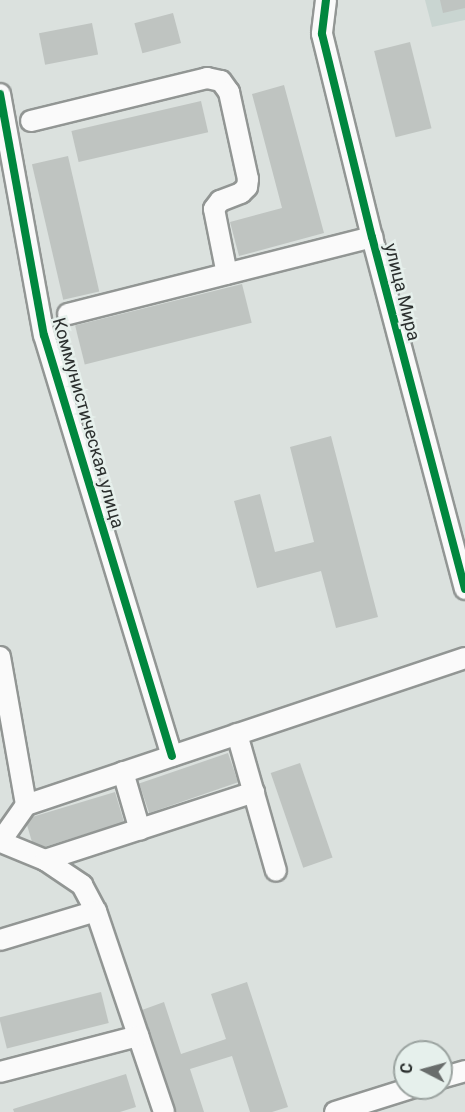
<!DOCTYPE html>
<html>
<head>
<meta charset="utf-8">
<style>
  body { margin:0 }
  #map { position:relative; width:465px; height:1112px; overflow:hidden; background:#dbe1de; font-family:Roboto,sans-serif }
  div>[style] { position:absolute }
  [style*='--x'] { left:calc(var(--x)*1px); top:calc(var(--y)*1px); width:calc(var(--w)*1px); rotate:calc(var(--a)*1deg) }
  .built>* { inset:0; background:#c9d5d1 }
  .building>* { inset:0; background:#bfc4c1; transform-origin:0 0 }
  .roads { filter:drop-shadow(2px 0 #929694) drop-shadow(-2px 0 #929694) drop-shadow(0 2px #929694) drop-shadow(0 -2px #929694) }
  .minor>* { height:20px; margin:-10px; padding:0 10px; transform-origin:10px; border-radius:10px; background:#fafafa }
  .cycleway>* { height:8px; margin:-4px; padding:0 4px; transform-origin:4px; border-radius:4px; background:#00873e }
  span { translate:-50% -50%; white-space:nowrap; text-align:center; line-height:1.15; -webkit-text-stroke:5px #e6f0ec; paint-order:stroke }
  .street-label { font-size:18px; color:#2b2f2e }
  .north { position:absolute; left:393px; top:1040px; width:60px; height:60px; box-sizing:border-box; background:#e6f0ec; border:2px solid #9ba3a0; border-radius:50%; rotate:276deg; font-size:16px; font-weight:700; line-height:24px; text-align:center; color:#2b2f2e }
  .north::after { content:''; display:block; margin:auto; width:21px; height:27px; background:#696d6c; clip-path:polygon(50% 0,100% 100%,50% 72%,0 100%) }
</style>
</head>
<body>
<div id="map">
  <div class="built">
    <div style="clip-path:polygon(425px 0,465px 0,465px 20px,432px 27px)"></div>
  </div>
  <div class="building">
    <div style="clip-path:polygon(440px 0,465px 0,465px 8px,443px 13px)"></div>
    <div style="left:173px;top:13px;width:31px;height:40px;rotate:75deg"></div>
    <div style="left:92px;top:23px;width:32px;height:54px;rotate:79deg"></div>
    <div style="left:410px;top:42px;width:89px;height:37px;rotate:76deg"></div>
    <div style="clip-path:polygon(284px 85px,324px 233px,239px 256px,230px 222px,282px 208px,252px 94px)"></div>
    <div style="left:201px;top:101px;width:32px;height:133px;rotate:77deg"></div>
    <div style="left:68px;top:156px;width:139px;height:37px;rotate:77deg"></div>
    <div style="left:242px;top:284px;width:40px;height:172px;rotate:76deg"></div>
    <div style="clip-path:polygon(331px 436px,378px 617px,336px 628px,321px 571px,257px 588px,234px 501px,260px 494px,275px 552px,314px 542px,290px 447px)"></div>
    <div style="left:228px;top:753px;width:31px;height:94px;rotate:71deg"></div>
    <div style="left:300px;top:763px;width:100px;height:31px;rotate:71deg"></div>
    <div style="clip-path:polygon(115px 792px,124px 822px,44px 847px,32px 842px,27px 825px,32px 817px)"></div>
    <div style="clip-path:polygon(247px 982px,288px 1107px,272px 1112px,250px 1112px,232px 1056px,190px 1069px,204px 1112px,176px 1112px,142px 1010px,164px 1002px,181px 1054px,226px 1039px,211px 994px)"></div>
    <div style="left:101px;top:992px;width:32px;height:105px;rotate:76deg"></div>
    <div style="clip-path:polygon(126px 1074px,136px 1107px,120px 1112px,14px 1112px,13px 1109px)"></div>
  </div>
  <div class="roads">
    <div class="minor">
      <div style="--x:326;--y:0;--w:34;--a:97"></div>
      <div style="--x:322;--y:34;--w:209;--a:76.2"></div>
      <div style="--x:372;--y:237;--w:364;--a:75.2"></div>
      <div style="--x:0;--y:94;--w:245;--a:79.7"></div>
      <div style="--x:44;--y:335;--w:440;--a:73.1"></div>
      <div style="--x:31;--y:121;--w:181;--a:-13.7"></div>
      <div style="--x:207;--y:78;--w:14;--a:12"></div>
      <div style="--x:221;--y:81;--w:14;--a:54"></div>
      <div style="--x:229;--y:92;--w:89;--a:77.7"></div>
      <div style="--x:248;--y:179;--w:8;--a:97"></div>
      <div style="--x:247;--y:187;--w:8;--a:135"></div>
      <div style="--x:241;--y:193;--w:22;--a:159"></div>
      <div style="--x:220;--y:201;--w:10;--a:127"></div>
      <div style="--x:214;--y:209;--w:66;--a:78.7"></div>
      <div style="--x:68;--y:314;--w:314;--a:-14.2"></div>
      <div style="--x:0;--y:657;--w:150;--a:80"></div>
      <div style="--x:237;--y:734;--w:142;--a:74.1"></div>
      <div style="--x:123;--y:772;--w:60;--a:73.7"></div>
      <div style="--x:0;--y:842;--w:45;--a:-54.9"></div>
      <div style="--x:26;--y:805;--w:463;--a:-18.5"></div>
      <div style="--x:1;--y:842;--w:48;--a:22.2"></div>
      <div style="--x:45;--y:860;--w:220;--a:-18"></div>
      <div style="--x:45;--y:860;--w:45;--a:34"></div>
      <div style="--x:82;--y:885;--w:30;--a:62"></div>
      <div style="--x:96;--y:911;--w:212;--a:71.3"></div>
      <div style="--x:0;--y:940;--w:100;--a:-16.8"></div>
      <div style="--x:0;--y:1072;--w:143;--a:-14.6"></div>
      <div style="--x:441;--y:1078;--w:25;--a:-16"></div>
      <div style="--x:335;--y:1112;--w:80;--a:-17.5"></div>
    </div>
  </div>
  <div class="cycleway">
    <div style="--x:326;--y:0;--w:34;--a:97"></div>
    <div style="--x:322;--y:34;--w:209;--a:76.2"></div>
    <div style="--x:372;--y:237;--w:364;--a:75.2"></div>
    <div style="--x:0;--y:94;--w:245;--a:79.7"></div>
    <div style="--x:44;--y:335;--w:440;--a:73.1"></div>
  </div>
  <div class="street-label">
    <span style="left:402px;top:292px;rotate:76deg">улица Мира</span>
    <span style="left:88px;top:423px;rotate:74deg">Коммунистическая улица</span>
  </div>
  <div class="north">С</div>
</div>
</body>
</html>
